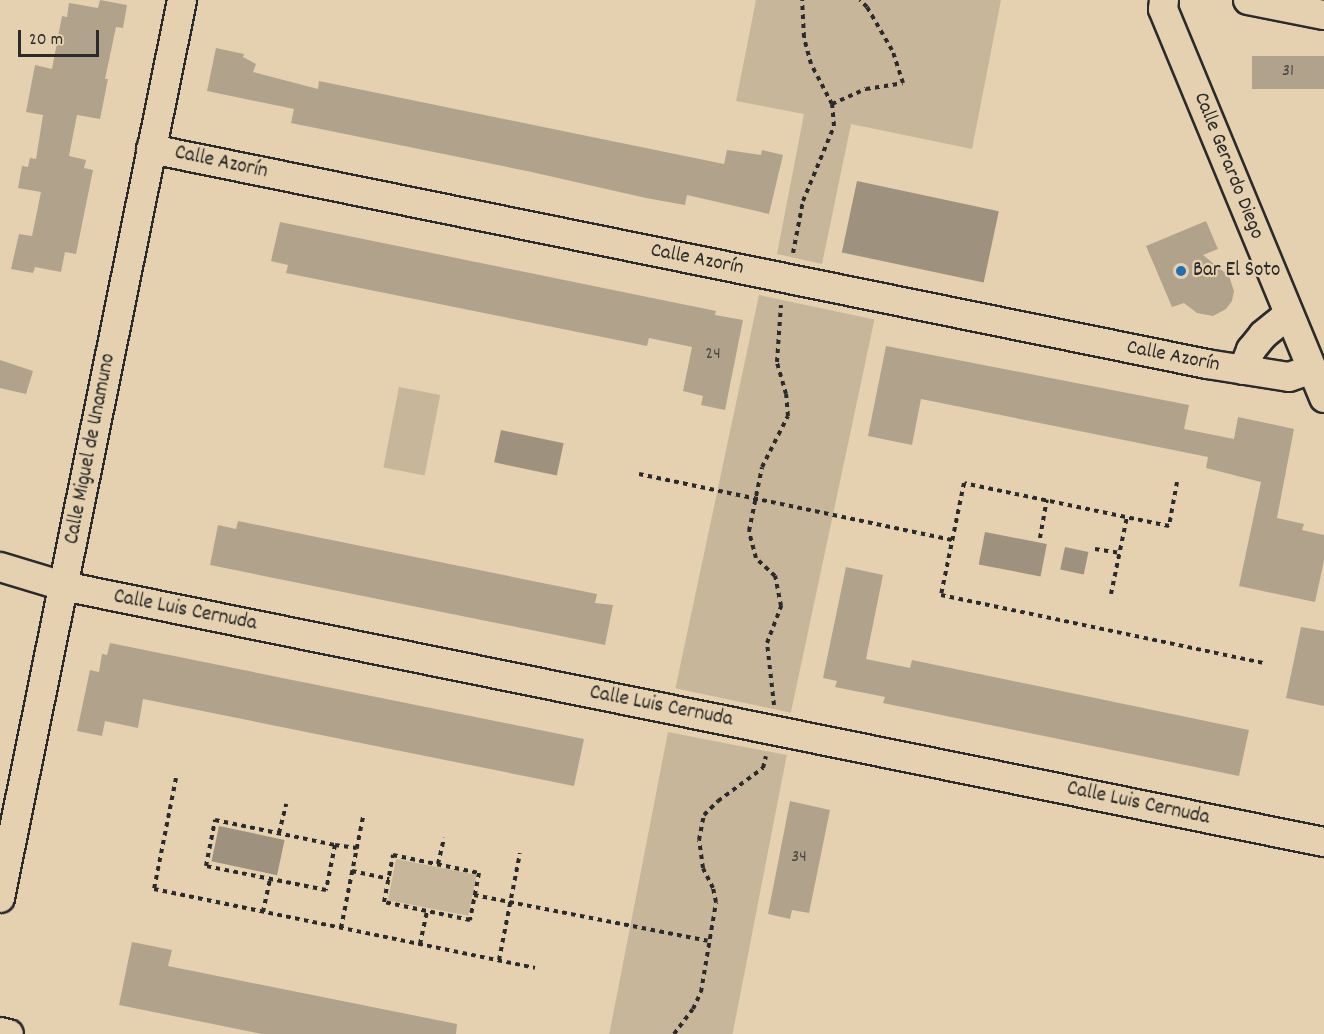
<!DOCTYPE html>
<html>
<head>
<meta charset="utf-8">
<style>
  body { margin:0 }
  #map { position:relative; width:1324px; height:1034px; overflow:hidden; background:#e5d1b0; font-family:Dekko,sans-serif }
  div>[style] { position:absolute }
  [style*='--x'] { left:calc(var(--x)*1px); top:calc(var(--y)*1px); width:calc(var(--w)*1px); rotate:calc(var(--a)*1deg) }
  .green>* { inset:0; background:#c7b69a; transform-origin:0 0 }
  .water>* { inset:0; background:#9e917d; transform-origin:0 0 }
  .building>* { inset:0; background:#b1a38b; transform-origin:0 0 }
  .path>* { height:4px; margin-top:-2px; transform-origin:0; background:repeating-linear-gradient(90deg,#2b2b2b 0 4.5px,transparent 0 9px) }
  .roads { filter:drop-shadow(2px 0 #2b2b2b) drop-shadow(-2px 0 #2b2b2b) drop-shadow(0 2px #2b2b2b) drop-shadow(0 -2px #2b2b2b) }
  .minor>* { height:28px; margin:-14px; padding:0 14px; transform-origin:14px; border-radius:14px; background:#e5d1b0 }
  .dots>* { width:16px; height:16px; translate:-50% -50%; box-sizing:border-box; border:3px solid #e5d1b0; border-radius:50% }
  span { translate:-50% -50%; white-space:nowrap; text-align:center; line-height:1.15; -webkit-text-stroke:4.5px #e5d1b0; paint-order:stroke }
  .number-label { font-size:18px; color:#4c4943 }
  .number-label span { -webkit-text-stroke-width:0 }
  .street-label { font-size:21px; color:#2b2b2b }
  .poi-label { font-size:21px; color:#2b2b2b }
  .left { translate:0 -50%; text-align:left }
  .scale { position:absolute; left:18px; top:30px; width:81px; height:27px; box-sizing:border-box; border:3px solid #2b2b2b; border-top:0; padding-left:8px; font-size:18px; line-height:21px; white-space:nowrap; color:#2b2b2b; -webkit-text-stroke:4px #e5d1b0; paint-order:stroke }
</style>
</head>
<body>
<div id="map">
  <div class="green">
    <div style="clip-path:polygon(756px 0,1001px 0,972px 149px,851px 124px,822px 264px,777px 254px,804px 114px,736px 101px)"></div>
    <div style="left:759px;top:295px;width:118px;height:402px;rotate:12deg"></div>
    <div style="left:399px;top:387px;width:42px;height:82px;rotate:11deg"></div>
    <div style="left:668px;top:732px;width:121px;height:308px;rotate:11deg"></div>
    <div style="left:396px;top:859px;width:82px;height:42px;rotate:11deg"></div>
  </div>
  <div class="water">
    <div style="left:857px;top:181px;width:145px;height:73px;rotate:12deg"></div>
    <div style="left:501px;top:430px;width:64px;height:33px;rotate:12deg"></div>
    <div style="left:985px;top:532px;width:63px;height:33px;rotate:11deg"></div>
    <div style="left:1065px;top:547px;width:24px;height:23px;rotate:12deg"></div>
    <div style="left:219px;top:826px;width:67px;height:36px;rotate:12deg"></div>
  </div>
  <div class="building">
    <div style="clip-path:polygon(100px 0,127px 5px,123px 28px,116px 27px,105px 79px,108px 79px,100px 119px,77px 115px,69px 156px,86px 160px,84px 168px,93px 170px,76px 254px,65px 252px,61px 272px,35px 267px,33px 273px,11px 269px,19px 234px,32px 236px,41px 192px,18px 188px,22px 166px,28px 167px,30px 158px,36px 159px,43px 115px,26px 112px,35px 65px,52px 69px,62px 16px,67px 17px,69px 3px,98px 8px)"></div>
    <div style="clip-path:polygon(216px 48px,244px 54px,243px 57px,256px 64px,253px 72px,318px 89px,319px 81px,724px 164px,727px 150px,761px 155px,762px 150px,783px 155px,769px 214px,687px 195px,685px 205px,646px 198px,527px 171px,291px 123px,294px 109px,207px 91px)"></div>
    <div style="left:1252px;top:56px;width:72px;height:33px"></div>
    <div style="clip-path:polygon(1206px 221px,1218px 249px,1203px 255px,1229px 276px,1234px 291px,1232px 301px,1226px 309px,1213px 316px,1197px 313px,1184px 303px,1172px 307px,1146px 246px)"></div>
    <div style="clip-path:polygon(280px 222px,716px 311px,715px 315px,743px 320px,725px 410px,701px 405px,703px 396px,683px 391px,692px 347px,649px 338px,647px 346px,286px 273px,288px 265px,271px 261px)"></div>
    <div style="clip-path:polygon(886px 346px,1189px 405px,1184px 429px,1234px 439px,1238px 417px,1294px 429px,1277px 518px,1304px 524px,1302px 530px,1324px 535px,1324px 561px,1315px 602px,1239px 586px,1261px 482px,1206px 468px,1208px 457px,921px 399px,912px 445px,868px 436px)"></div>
    <div style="clip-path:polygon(0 360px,33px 371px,26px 394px,0 388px)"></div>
    <div style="clip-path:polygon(238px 521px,597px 594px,595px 603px,613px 605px,605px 645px,210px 565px,218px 525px,236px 529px)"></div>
    <div style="clip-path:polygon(846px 567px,883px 575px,866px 659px,910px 668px,912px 660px,1249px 730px,1239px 776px,883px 703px,885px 697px,835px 687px,837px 681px,823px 678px)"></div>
    <div style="clip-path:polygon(1301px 627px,1324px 631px,1324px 706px,1286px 698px)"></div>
    <div style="clip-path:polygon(110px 643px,584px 739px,574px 786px,143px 699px,138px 728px,105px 721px,102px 736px,77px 731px,90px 670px,99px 672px,102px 654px,107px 655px)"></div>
    <div style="clip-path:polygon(790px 801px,830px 810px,809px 913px,792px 910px,790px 919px,768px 914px)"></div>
    <div style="clip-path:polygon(132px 942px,172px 950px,168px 966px,457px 1024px,456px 1034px,262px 1034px,119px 1005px)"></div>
  </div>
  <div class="path">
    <div style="--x:832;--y:104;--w:37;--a:-24"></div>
    <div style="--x:866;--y:89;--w:37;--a:-9"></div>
    <div style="--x:903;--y:83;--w:35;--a:-108"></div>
    <div style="--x:892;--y:50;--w:50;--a:-120.2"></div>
    <div style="--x:867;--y:7;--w:10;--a:-135"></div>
    <div style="--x:793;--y:253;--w:53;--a:-79.1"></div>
    <div style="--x:803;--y:201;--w:81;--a:-67.5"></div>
    <div style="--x:834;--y:126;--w:22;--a:-95"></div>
    <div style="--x:832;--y:104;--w:45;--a:-117.7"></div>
    <div style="--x:811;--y:64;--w:28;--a:-105"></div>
    <div style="--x:804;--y:37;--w:37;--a:-93"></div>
    <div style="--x:639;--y:474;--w:320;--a:11.9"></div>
    <div style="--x:1177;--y:482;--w:45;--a:100.3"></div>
    <div style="--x:1169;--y:526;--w:209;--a:-168.2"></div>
    <div style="--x:964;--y:483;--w:114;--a:101.6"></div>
    <div style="--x:941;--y:595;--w:329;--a:11.9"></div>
    <div style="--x:1040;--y:538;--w:39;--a:-80"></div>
    <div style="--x:1095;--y:549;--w:24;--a:9"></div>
    <div style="--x:1111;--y:594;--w:79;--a:-78.3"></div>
    <div style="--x:774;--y:705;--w:62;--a:-96.4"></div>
    <div style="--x:767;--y:643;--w:40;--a:-69"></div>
    <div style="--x:781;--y:606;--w:31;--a:-101"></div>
    <div style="--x:775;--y:576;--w:26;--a:-137"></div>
    <div style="--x:756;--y:558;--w:28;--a:-105"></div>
    <div style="--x:749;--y:531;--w:65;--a:-78.5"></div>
    <div style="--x:762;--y:467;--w:57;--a:-63"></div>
    <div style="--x:788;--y:416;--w:22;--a:-95"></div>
    <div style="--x:786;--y:394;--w:33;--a:-106"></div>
    <div style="--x:777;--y:362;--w:57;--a:-86"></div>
    <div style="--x:176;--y:778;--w:113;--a:101.2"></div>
    <div style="--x:154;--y:889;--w:389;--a:11.7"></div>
    <div style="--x:215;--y:820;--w:123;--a:11.8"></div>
    <div style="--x:335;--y:845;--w:46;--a:101.3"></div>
    <div style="--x:326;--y:890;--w:122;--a:-168.7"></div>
    <div style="--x:206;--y:866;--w:47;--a:-78.9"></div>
    <div style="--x:279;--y:833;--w:30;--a:-76"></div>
    <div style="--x:335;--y:845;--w:22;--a:8"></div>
    <div style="--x:393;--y:855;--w:88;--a:11.8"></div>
    <div style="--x:479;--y:873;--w:48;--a:100.8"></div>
    <div style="--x:470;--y:920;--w:88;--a:-168.2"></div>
    <div style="--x:384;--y:902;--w:48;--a:-79.2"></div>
    <div style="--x:438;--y:864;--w:27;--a:-77"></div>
    <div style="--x:352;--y:871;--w:38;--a:12"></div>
    <div style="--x:474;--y:895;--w:238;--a:11.1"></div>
    <div style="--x:263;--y:912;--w:34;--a:-78"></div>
    <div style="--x:341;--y:928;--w:113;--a:-78.8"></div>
    <div style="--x:420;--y:944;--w:34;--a:-78"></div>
    <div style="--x:499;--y:960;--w:109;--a:-78.9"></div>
    <div style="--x:674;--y:1034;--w:31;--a:-53"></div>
    <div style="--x:693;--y:1009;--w:19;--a:-65"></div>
    <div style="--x:701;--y:992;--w:91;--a:-80.5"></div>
    <div style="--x:716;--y:902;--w:14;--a:-102"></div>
    <div style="--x:713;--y:888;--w:22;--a:-117"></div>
    <div style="--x:703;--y:868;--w:28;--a:-98"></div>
    <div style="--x:699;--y:840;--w:25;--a:-79"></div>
    <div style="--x:704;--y:815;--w:20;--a:-45"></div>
    <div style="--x:718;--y:801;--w:56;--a:-36.3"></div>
    <div style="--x:763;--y:768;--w:12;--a:-76"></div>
  </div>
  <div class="roads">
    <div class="minor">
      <div style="--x:1164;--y:0;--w:9;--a:96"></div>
      <div style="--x:1163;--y:9;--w:421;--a:67.5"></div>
      <div style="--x:1248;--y:0;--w:77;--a:11.2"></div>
      <div style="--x:151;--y:149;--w:1078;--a:11.51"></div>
      <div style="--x:1207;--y:364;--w:83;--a:9"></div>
      <div style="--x:1289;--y:377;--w:24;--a:-19"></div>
      <div style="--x:1243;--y:370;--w:22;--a:-68"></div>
      <div style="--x:1251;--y:350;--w:19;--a:-51"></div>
      <div style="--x:1263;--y:335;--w:33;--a:-39"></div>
      <div style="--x:0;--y:567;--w:66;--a:16.8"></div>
      <div style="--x:63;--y:586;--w:1287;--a:11.48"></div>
      <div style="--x:0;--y:898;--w:916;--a:-78.54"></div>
      <div style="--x:0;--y:1032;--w:9;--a:13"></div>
    </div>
  </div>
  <div class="dots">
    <div style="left:1181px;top:271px;background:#1f6fb2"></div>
  </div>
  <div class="number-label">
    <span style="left:1288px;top:72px">31</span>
    <span style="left:713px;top:355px">24</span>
    <span style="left:799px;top:858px">34</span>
  </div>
  <div class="street-label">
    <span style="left:221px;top:163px;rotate:12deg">Calle Azorín</span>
    <span style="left:1228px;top:166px;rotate:68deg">Calle Gerardo Diego</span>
    <span style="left:697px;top:260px;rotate:11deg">Calle Azorín</span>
    <span style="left:1173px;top:357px;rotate:11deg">Calle Azorín</span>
    <span style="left:91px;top:449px;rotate:-79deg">Calle Miguel de Unamuno</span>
    <span style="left:185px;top:611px;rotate:11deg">Calle Luis Cernuda</span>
    <span style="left:661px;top:707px;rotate:11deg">Calle Luis Cernuda</span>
    <span style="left:1138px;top:804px;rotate:12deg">Calle Luis Cernuda</span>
  </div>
  <div class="poi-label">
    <span class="left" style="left:1193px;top:271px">Bar El Soto</span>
  </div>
  <div class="scale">20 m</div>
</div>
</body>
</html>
